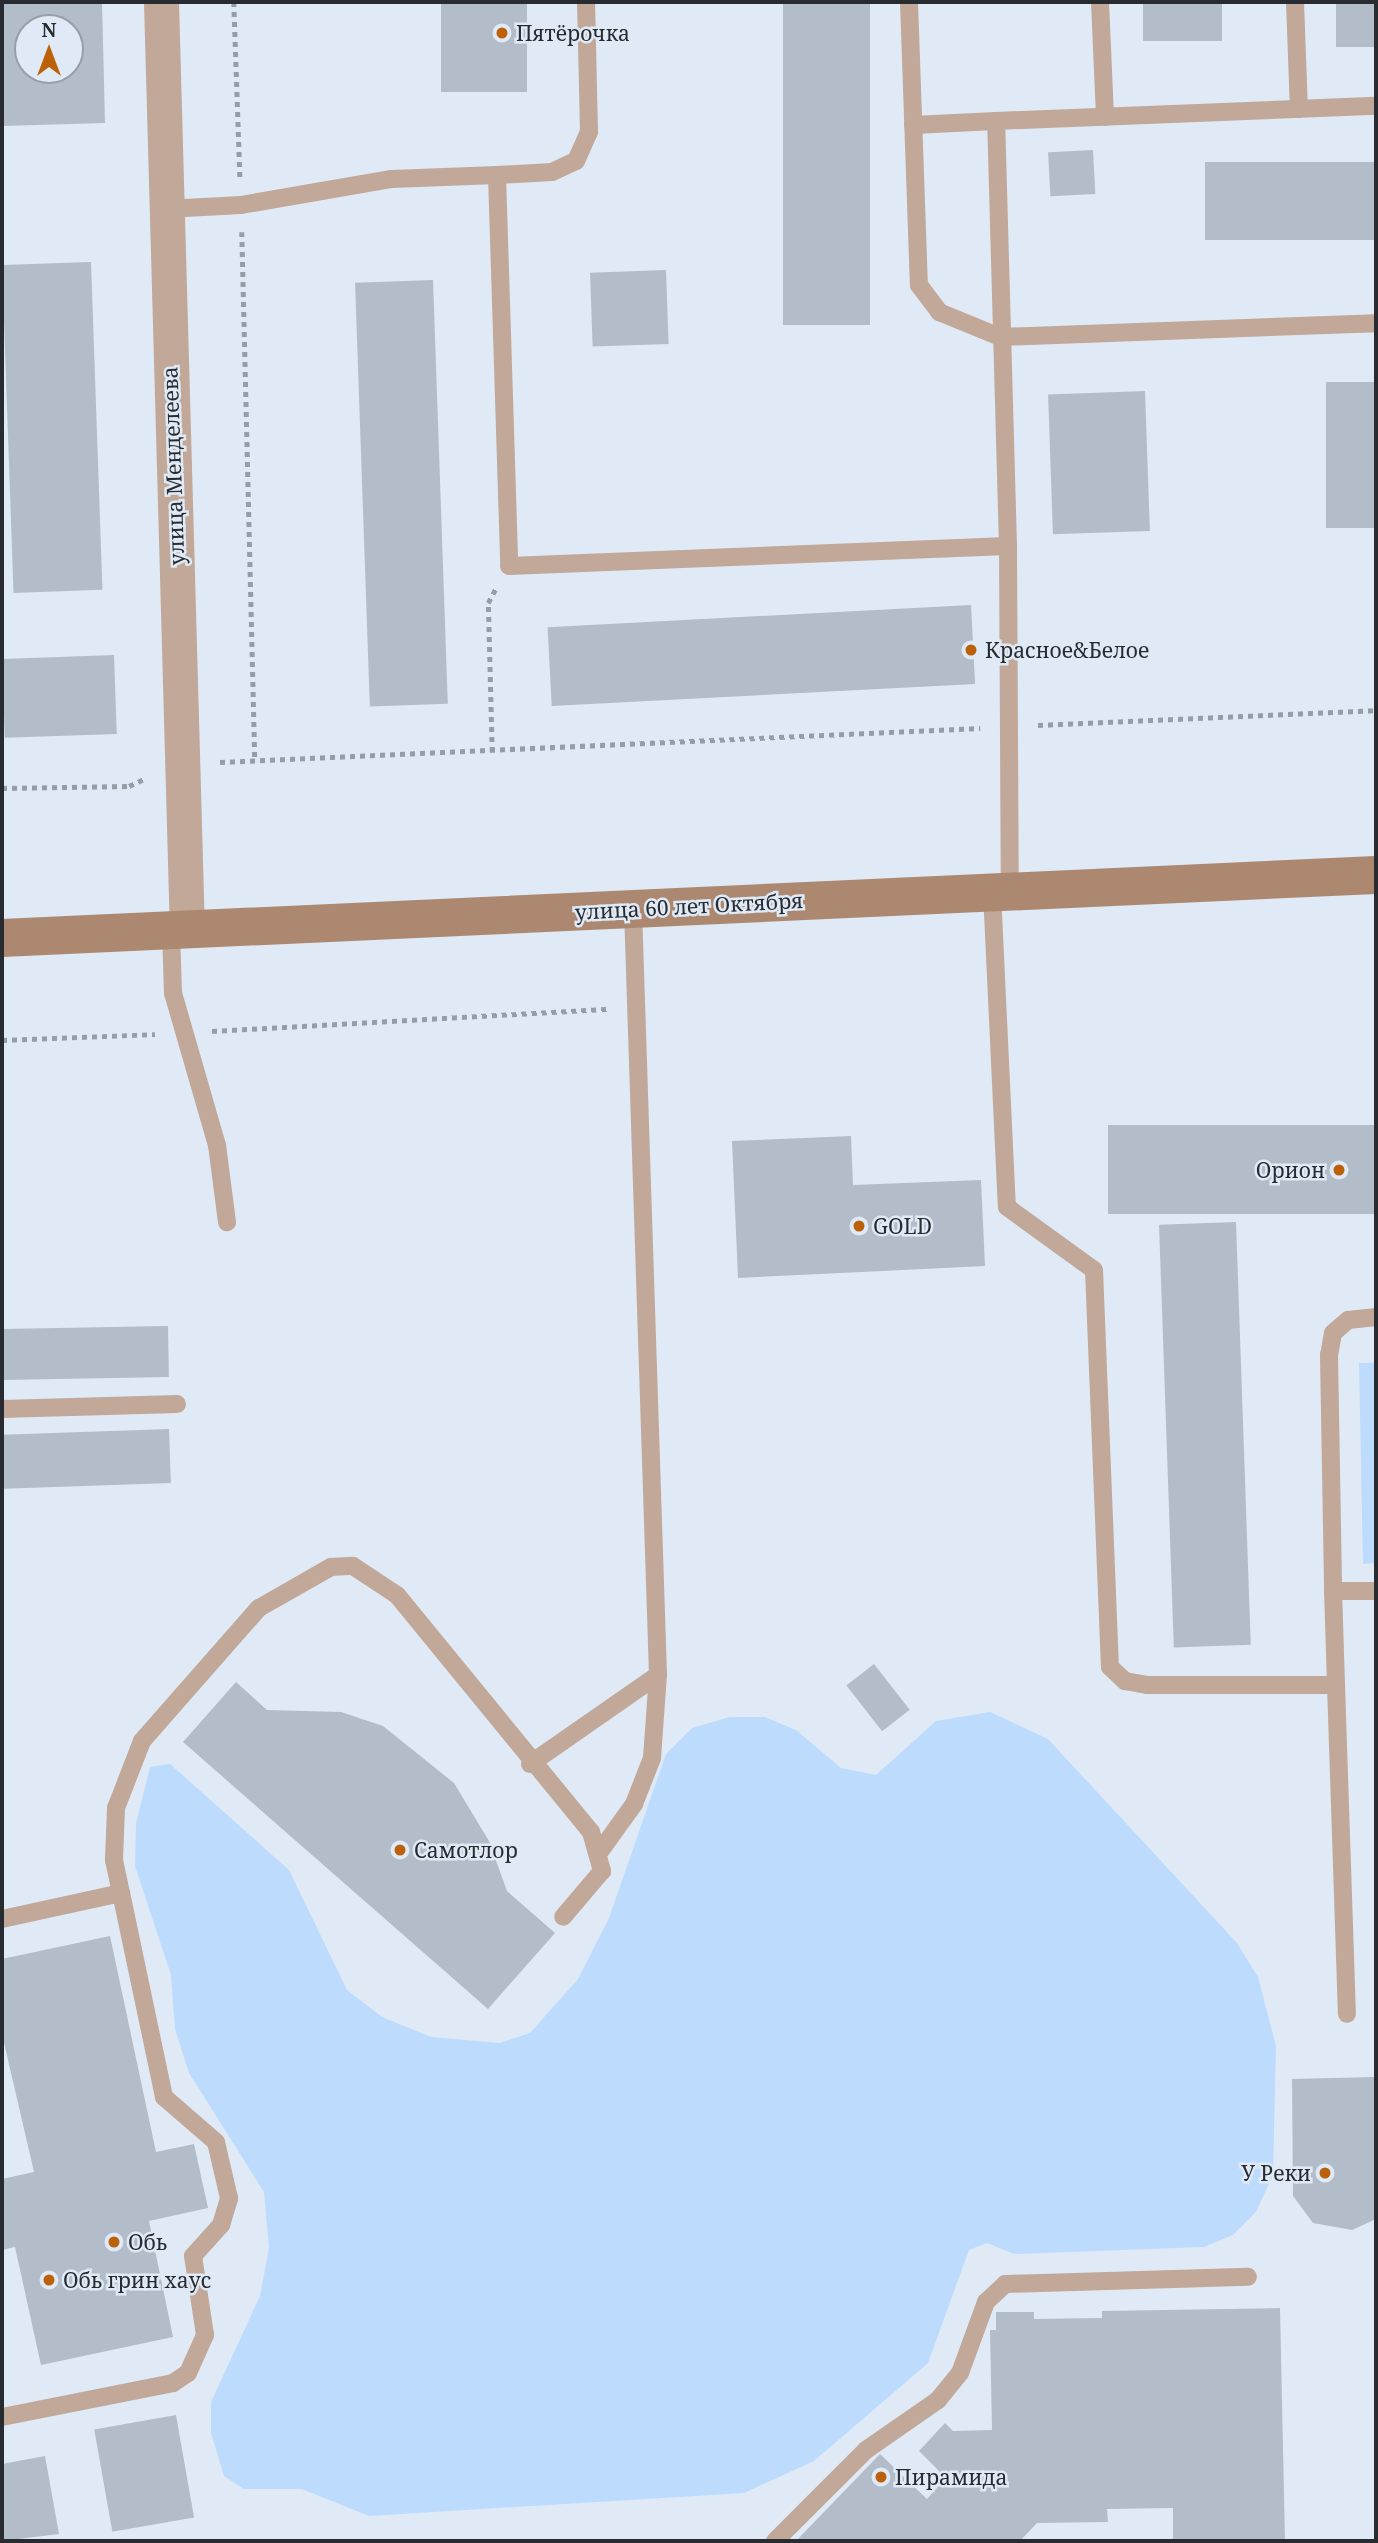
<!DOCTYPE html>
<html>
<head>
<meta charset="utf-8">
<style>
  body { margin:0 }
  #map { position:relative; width:1378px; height:2543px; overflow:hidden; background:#dfeaf6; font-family:"Noto Serif",serif }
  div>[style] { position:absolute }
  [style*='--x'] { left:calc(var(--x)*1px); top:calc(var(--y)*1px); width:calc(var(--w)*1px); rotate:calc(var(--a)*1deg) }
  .green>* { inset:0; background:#bddbfd }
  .building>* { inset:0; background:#b2bdc9; transform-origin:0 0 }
  .path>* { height:4.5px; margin-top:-2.25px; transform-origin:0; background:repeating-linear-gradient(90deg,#959da7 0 5px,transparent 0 10px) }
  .service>* { height:18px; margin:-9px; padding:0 9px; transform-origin:9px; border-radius:9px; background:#c1a898 }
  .minor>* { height:35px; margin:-17.5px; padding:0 17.5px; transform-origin:17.5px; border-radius:17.5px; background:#c1a898 }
  .secondary>* { height:38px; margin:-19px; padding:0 19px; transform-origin:19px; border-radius:19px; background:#ac8871 }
  .dots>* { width:19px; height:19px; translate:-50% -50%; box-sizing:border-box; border:4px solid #dfeaf6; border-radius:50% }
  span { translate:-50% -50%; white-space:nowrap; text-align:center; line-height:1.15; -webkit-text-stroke:5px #dfeaf6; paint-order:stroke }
  .poi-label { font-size:21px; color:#282c31 }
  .left { translate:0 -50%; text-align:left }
  .right { translate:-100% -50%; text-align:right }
  .street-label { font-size:21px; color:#282c31 }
  .frame { position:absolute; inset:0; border:4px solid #282c31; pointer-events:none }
  .north { position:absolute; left:14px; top:14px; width:70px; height:70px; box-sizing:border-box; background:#dfeaf6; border:2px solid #969ea7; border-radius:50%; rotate:0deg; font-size:19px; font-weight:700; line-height:28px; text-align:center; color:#282c31 }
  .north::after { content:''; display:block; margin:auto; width:24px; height:32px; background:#bc6009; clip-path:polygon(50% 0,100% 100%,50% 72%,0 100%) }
</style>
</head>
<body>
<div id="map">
  <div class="green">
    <div style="clip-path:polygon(1359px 1363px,1376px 1363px,1376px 1563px,1363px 1564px)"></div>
    <div style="clip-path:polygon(990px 1712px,1048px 1739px,1237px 1943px,1258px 1977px,1276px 2046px,1273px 2175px,1256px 2212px,1233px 2235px,1204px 2247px,1014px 2254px,987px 2243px,969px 2250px,928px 2363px,814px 2461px,744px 2493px,369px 2516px,302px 2489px,244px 2489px,224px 2476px,211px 2433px,211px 2402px,260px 2296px,269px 2248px,264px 2192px,189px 2073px,175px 2029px,171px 1975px,135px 1866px,136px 1823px,150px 1767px,170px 1764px,289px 1870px,347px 1990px,382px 2017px,431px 2037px,500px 2043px,530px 2033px,578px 1979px,609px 1918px,666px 1754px,692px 1728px,730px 1717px,765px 1717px,796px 1730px,841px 1768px,876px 1775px,936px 1721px)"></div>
  </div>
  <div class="building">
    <div style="clip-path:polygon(evenodd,2px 2px,102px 2px,105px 123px,2px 126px,2px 2px,28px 28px,70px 28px,70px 70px,28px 70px,28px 28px)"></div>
    <div style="left:441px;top:2px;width:86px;height:90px"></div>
    <div style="left:783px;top:2px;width:87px;height:323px"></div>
    <div style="left:1143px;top:2px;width:79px;height:39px"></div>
    <div style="left:1336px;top:2px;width:40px;height:45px"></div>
    <div style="left:1093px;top:150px;width:44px;height:45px;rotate:87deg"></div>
    <div style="left:1376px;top:162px;width:78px;height:171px;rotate:90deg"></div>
    <div style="left:91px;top:262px;width:328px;height:89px;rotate:88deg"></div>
    <div style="left:666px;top:270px;width:74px;height:76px;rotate:88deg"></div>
    <div style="left:433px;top:280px;width:424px;height:78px;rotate:88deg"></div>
    <div style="left:1376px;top:382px;width:146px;height:50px;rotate:90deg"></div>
    <div style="left:1145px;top:391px;width:140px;height:97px;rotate:88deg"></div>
    <div style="left:971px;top:605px;width:79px;height:424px;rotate:87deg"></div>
    <div style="left:114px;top:655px;width:79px;height:112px;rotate:88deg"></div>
    <div style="left:1376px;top:1125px;width:89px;height:268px;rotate:90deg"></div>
    <div style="clip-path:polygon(851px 1136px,853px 1185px,981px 1180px,985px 1266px,738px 1278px,732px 1141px)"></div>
    <div style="left:1236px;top:1222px;width:423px;height:77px;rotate:88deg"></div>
    <div style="left:168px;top:1326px;width:51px;height:166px;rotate:89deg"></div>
    <div style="left:169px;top:1429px;width:54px;height:167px;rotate:88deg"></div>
    <div style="left:874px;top:1664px;width:58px;height:35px;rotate:52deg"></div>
    <div style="clip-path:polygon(236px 1682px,267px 1710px,341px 1712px,383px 1726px,454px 1783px,489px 1841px,507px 1891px,555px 1933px,488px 2009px,183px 1742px)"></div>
    <div style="clip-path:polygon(110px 1936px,156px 2152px,194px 2144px,208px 2208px,149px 2221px,173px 2337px,41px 2365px,15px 2247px,2px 2250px,2px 2179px,34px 2172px,2px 2034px,2px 1959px)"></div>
    <div style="clip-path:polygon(1376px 2077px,1376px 2219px,1352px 2230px,1313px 2223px,1293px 2196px,1292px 2079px)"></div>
    <div style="clip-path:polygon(1280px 2308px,1285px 2541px,1173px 2541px,1173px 2508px,1107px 2509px,1108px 2522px,1037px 2523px,1020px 2541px,796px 2541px,880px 2454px,927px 2499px,946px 2478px,919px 2451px,945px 2423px,953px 2431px,992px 2430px,990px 2330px,996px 2330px,996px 2312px,1034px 2312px,1034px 2319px,1102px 2318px,1102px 2311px)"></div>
    <div style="left:176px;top:2415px;width:104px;height:83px;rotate:80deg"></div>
    <div style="clip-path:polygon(45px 2456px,59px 2534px,2px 2541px,2px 2464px)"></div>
  </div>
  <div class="path">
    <div style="--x:234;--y:2;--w:176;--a:88"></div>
    <div style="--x:242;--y:232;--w:528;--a:88.59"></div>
    <div style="--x:1038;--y:725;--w:338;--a:-2.5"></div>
    <div style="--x:492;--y:752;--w:149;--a:-91.5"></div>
    <div style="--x:488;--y:603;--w:17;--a:-62"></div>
    <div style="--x:220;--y:762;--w:761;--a:-2.56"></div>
    <div style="--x:2;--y:788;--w:127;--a:-0.9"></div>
    <div style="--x:129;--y:786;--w:17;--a:-25"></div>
    <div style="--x:212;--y:1031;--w:398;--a:-3.2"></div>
    <div style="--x:2;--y:1040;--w:153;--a:-2.2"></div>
  </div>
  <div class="service">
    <div style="--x:909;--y:2;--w:283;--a:88"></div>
    <div style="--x:919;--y:285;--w:34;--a:53"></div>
    <div style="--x:939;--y:312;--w:66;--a:22.3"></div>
    <div style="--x:1000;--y:337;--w:376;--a:-2.1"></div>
    <div style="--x:1100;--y:2;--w:115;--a:87.5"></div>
    <div style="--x:1295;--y:2;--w:107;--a:87.9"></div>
    <div style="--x:913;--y:125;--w:83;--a:-2.8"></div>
    <div style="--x:497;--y:175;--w:55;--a:-3.1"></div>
    <div style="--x:552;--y:172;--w:26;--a:-25"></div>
    <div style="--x:576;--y:161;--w:32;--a:-66"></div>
    <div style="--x:589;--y:132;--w:130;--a:-91.3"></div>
    <div style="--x:166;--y:209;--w:75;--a:-3.1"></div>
    <div style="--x:241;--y:205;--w:153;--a:-9.8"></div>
    <div style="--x:392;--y:179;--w:105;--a:-2.2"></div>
    <div style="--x:497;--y:175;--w:391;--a:88.2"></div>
    <div style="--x:509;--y:566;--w:499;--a:-2.3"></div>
    <div style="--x:1008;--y:546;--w:345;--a:89.7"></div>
    <div style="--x:1008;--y:546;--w:425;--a:-91.6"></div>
    <div style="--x:996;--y:121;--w:380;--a:-2.3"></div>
    <div style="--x:992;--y:892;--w:315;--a:87.3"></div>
    <div style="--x:1007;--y:1207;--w:107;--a:35.9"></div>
    <div style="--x:1094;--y:1270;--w:397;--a:87.7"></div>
    <div style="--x:1110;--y:1667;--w:21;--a:43"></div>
    <div style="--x:1125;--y:1681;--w:22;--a:10"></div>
    <div style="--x:1147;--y:1685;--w:189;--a:0"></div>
    <div style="--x:1336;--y:1685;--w:94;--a:-91.8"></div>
    <div style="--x:171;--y:930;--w:63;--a:88.2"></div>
    <div style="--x:173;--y:993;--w:158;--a:73.9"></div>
    <div style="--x:217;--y:1145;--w:78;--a:82.6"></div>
    <div style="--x:1376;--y:1317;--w:28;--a:174"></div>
    <div style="--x:1348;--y:1320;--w:20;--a:139"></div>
    <div style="--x:1333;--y:1333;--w:22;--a:100"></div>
    <div style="--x:1329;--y:1355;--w:236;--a:89"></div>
    <div style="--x:1333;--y:1591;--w:43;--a:0"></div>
    <div style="--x:2;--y:1409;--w:175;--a:-1.6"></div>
    <div style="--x:1336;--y:1685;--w:329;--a:88.1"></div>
    <div style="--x:530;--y:1764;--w:156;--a:-34.8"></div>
    <div style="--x:658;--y:1675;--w:766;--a:-91.87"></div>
    <div style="--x:601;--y:1850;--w:57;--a:-54.3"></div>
    <div style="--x:634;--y:1804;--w:49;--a:-68.6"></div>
    <div style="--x:652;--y:1758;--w:83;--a:-85.9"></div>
    <div style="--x:2;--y:1919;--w:122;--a:-12.3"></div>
    <div style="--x:121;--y:1893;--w:34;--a:-102"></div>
    <div style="--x:114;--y:1860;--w:52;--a:-87.8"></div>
    <div style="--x:116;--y:1808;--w:72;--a:-68.8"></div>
    <div style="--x:142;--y:1741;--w:177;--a:-48.7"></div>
    <div style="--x:259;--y:1608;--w:83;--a:-29.7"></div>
    <div style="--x:331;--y:1567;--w:22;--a:-3"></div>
    <div style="--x:353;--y:1566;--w:53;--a:33.4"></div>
    <div style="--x:397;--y:1595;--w:306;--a:50.7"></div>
    <div style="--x:591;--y:1832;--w:41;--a:74.2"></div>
    <div style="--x:602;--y:1871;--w:60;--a:130.3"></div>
    <div style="--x:2;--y:2417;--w:174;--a:-11.2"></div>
    <div style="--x:173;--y:2383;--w:18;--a:-34"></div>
    <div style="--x:188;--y:2373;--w:42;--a:-65.9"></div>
    <div style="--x:205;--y:2335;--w:80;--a:-98.6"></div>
    <div style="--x:193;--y:2256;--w:42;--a:-47.9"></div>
    <div style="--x:221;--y:2225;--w:28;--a:-73"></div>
    <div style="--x:229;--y:2198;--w:57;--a:-103.1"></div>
    <div style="--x:216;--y:2142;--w:69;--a:-139.1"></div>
    <div style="--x:164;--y:2097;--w:208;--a:-101.9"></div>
    <div style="--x:775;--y:2541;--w:129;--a:-45"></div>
    <div style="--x:866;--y:2450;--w:88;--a:-34.8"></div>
    <div style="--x:938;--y:2400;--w:35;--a:-51"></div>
    <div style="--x:960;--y:2373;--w:76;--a:-69.9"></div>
    <div style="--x:986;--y:2302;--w:26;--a:-43"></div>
    <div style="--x:1005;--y:2284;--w:243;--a:-1.7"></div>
  </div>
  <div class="minor">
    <div style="--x:161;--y:2;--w:928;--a:88.4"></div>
  </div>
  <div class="secondary">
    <div style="--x:2;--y:938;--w:1375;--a:-2.63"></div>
  </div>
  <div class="dots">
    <div style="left:502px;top:33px;background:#bc6009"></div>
    <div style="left:971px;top:650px;background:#bc6009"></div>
    <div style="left:1339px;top:1170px;background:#bc6009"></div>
    <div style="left:859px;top:1226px;background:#bc6009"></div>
    <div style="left:400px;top:1850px;background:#bc6009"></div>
    <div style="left:1325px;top:2173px;background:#bc6009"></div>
    <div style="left:114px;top:2242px;background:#bc6009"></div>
    <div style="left:49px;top:2280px;background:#bc6009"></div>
    <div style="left:881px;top:2477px;background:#bc6009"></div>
  </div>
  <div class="poi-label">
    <span class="left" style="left:516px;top:33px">Пятёрочка</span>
    <span class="left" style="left:985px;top:650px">Красное&amp;Белое</span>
    <span class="right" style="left:1325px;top:1170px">Орион</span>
    <span class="left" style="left:873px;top:1226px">GOLD</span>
    <span class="left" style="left:414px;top:1850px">Самотлор</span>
    <span class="right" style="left:1311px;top:2173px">У Реки</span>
    <span class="left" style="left:128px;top:2242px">Обь</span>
    <span class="left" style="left:63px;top:2280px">Обь грин хаус</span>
    <span class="left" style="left:895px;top:2477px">Пирамида</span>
  </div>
  <div class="street-label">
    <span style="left:173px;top:466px;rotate:-92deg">улица Менделеева</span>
    <span style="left:689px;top:906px;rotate:-3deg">улица 60 лет Октября</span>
  </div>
  <div class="frame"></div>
  <div class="north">N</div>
</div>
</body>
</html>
